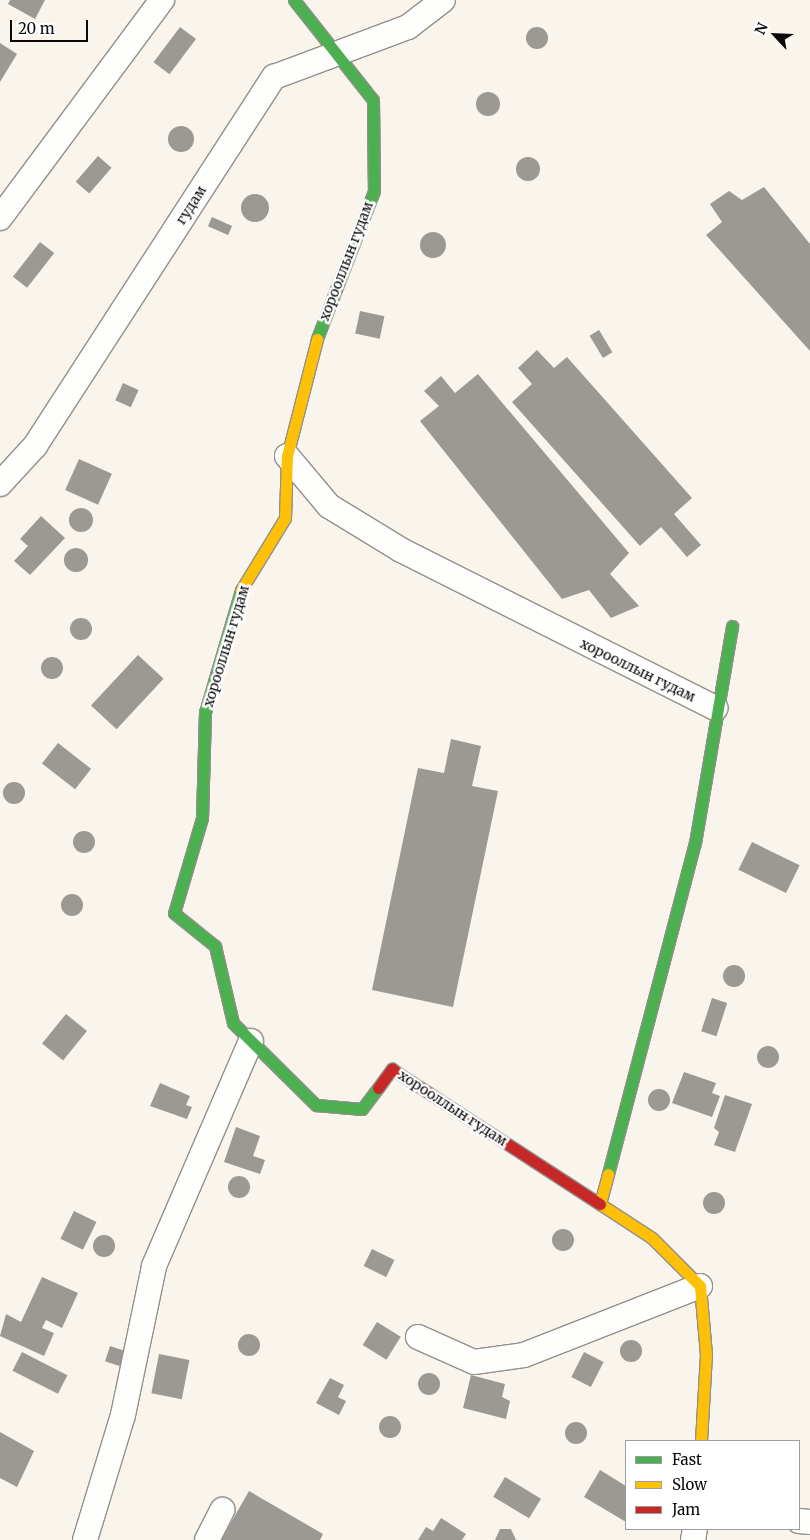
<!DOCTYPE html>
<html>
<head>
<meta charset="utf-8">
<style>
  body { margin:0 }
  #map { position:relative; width:810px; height:1540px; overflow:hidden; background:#f9f5ec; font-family:Merriweather,serif }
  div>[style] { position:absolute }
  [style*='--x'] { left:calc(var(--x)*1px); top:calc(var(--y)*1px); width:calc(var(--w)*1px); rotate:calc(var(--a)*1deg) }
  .building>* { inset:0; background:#9c9893; transform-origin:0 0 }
  .round { border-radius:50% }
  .roads { filter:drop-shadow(1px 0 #92908c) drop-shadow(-1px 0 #92908c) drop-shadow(0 1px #92908c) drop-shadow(0 -1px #92908c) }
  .street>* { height:24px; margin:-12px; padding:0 12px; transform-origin:12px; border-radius:12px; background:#fefefc }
  .fast>* { height:11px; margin:-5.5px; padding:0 5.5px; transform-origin:5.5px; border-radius:5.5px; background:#4caf50 }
  .slow>* { height:11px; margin:-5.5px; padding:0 5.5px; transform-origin:5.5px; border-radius:5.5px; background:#ffc107 }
  .jam>* { height:11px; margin:-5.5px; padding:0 5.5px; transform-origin:5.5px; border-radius:5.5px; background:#c62828 }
  span { translate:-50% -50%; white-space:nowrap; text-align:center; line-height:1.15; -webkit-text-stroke:5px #fff; paint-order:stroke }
  .street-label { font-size:14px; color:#0a0a0a }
  .legend { position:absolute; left:625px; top:1440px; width:175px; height:90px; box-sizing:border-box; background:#fff; border:1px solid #9d9d9d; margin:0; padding:6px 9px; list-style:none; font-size:15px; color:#0a0a0a }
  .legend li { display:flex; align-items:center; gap:10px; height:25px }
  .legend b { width:25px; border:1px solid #9d9d9d }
  .north { position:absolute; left:750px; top:10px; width:50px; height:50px; -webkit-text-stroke:4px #fff; paint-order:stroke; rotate:295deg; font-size:14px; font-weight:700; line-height:20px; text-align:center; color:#0a0a0a }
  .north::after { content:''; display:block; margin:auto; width:18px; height:22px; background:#0a0a0a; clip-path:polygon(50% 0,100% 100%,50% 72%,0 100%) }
  .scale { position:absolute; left:10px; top:20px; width:78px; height:22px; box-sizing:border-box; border:2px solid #0a0a0a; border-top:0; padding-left:6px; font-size:15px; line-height:18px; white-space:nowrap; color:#0a0a0a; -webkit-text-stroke:4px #fff; paint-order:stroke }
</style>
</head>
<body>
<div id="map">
  <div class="building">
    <div style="clip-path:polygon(10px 0,45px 0,35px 19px,8px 4px)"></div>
    <div style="left:180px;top:27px;width:20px;height:44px;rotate:37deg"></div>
    <div class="round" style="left:526px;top:27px;width:22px;height:22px"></div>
    <div style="clip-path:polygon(0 43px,17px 54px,0 82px)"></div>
    <div class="round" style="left:476px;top:92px;width:24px;height:24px"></div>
    <div class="round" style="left:168px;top:126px;width:26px;height:26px"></div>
    <div style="left:98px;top:156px;width:18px;height:34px;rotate:41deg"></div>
    <div class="round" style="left:516px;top:157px;width:24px;height:24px"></div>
    <div style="clip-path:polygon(764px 187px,810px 244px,810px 351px,706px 235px,722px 222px,710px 204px,729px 191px,742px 200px)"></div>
    <div class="round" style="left:241px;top:194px;width:28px;height:28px"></div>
    <div style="left:212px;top:217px;width:22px;height:10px;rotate:24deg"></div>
    <div class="round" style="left:420px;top:232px;width:26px;height:26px"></div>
    <div style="left:40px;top:242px;width:18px;height:44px;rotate:38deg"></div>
    <div style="left:360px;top:311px;width:25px;height:23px;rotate:12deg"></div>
    <div style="left:599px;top:330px;width:26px;height:11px;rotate:59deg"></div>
    <div style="clip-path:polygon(537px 350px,554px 368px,567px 357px,692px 498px,674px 514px,701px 545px,687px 557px,661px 527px,640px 546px,512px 402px,532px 384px,518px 368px)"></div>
    <div style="clip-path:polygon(478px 374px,629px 553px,610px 574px,639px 606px,611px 618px,589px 590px,562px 599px,420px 421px,439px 406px,424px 391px,441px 376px,455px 393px)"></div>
    <div style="left:123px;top:383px;width:17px;height:19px;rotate:24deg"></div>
    <div style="left:79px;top:459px;width:36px;height:34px;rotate:24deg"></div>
    <div class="round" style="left:69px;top:508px;width:24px;height:24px"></div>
    <div style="clip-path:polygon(41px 516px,65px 538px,30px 575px,14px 561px,28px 546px,20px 539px)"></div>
    <div class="round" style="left:64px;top:548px;width:24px;height:24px"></div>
    <div class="round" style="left:70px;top:618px;width:22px;height:22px"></div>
    <div style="left:138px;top:655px;width:35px;height:69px;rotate:43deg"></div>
    <div class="round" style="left:41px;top:657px;width:22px;height:22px"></div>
    <div style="clip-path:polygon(451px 739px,481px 746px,472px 786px,498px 791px,453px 1007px,372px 990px,418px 768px,444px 773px)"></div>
    <div style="left:58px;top:743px;width:42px;height:26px;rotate:38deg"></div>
    <div class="round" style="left:3px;top:782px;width:22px;height:22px"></div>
    <div class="round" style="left:73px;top:831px;width:22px;height:22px"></div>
    <div style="left:752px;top:842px;width:53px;height:31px;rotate:26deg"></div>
    <div class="round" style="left:61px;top:894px;width:22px;height:22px"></div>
    <div class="round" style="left:723px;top:965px;width:22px;height:22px"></div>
    <div style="left:712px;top:998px;width:16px;height:35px;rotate:18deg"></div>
    <div style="left:66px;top:1014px;width:27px;height:38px;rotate:39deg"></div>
    <div class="round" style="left:757px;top:1046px;width:22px;height:22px"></div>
    <div style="clip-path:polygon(684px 1072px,716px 1083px,712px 1093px,720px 1096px,712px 1117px,672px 1103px)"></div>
    <div style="clip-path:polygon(160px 1083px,190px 1096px,186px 1105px,192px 1107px,187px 1119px,150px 1106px)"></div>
    <div class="round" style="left:648px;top:1089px;width:22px;height:22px"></div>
    <div style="clip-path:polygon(725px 1095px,752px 1104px,735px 1152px,714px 1145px,719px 1132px,714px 1128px)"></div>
    <div style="clip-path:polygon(236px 1127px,260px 1136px,253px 1156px,265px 1160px,260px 1174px,224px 1162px)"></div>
    <div class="round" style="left:228px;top:1176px;width:22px;height:22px"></div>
    <div class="round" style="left:703px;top:1192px;width:22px;height:22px"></div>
    <div style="left:74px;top:1211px;width:25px;height:31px;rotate:26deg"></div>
    <div class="round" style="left:552px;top:1229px;width:22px;height:22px"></div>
    <div class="round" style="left:93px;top:1235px;width:22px;height:22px"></div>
    <div style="left:372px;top:1249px;width:25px;height:19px;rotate:26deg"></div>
    <div style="clip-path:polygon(42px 1277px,78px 1293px,62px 1328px,46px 1320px,42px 1328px,54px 1333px,44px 1356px,0 1336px,6px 1314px,21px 1322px)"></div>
    <div style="left:377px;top:1322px;width:28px;height:27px;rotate:32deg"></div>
    <div class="round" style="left:238px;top:1334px;width:22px;height:22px"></div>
    <div class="round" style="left:620px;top:1340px;width:22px;height:22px"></div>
    <div style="left:110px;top:1346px;width:16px;height:16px;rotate:18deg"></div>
    <div style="left:22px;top:1352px;width:51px;height:21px;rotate:27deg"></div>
    <div style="left:584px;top:1352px;width:22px;height:28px;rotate:27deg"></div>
    <div style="left:159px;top:1354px;width:31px;height:40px;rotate:11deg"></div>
    <div class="round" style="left:418px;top:1373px;width:22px;height:22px"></div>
    <div style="clip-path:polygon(471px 1375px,505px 1384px,502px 1397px,510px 1401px,506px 1419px,463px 1408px)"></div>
    <div style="clip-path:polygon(330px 1378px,344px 1385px,338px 1397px,346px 1401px,339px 1415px,316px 1403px)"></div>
    <div class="round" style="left:379px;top:1416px;width:22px;height:22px"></div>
    <div class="round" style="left:565px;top:1422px;width:22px;height:22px"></div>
    <div style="clip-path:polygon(0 1432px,34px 1451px,17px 1487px,0 1478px)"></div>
    <div style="clip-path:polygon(600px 1470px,626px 1486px,626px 1522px,584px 1497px)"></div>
    <div style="left:505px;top:1477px;width:42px;height:23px;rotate:31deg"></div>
    <div style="clip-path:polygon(249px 1491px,323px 1534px,320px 1540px,221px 1540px)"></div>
    <div style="clip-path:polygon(441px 1518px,466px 1534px,462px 1540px,418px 1540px,426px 1527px,433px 1531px)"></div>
    <div style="clip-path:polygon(500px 1529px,511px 1529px,516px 1540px,495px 1540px)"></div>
  </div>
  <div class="roads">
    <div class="street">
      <div style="--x:0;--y:218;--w:272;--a:-53.4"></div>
      <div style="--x:287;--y:456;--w:65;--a:50"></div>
      <div style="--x:329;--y:506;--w:84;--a:31.4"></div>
      <div style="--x:401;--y:550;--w:352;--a:26.7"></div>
      <div style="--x:0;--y:484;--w:52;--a:-47.4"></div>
      <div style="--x:35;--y:446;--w:440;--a:-57.1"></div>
      <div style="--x:274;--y:77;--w:143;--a:-20.5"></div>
      <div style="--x:408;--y:27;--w:44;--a:-37.6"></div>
      <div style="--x:418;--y:1337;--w:61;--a:24.1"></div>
      <div style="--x:474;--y:1362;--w:50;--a:-8"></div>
      <div style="--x:524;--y:1355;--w:189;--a:-21.4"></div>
      <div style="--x:799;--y:1521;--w:11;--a:5"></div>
      <div style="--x:85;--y:1540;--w:131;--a:-73.1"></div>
      <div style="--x:123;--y:1415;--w:152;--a:-78.2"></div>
      <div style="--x:154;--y:1266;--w:245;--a:-66.7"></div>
      <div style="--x:207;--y:1540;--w:34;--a:-63"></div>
      <div style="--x:693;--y:1540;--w:11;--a:-80"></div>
    </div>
    <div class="fast">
      <div style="--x:294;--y:0;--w:127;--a:51.7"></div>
      <div style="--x:373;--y:100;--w:91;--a:89.4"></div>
      <div style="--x:374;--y:191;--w:159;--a:111.1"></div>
      <div style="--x:241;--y:590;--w:127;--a:106.4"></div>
      <div style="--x:205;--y:712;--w:106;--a:91.6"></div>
      <div style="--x:202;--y:818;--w:99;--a:106.4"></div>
      <div style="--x:174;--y:913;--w:53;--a:38.8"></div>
      <div style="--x:215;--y:946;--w:79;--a:76.8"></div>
      <div style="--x:233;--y:1023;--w:117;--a:44.7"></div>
      <div style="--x:316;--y:1105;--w:46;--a:5"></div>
      <div style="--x:362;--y:1109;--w:26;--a:-53"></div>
      <div style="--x:608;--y:1174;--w:342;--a:-75.3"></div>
      <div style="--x:695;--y:843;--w:220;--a:-80.3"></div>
    </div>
    <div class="slow">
      <div style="--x:241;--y:590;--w:84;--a:-58.6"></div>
      <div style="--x:285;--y:518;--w:62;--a:-88.2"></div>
      <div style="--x:287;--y:456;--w:121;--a:-75.6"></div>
      <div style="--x:608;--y:1174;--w:31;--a:105"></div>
      <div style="--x:600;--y:1204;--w:62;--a:33.2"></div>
      <div style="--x:652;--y:1238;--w:68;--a:45"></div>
      <div style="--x:700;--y:1286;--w:68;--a:85"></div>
      <div style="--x:706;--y:1354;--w:87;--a:93.3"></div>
    </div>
    <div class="jam">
      <div style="--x:378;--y:1088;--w:24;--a:-54"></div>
      <div style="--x:392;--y:1069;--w:248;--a:33"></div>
    </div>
  </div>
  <div class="street-label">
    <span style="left:191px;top:205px;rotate:-57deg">гудам</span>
    <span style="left:346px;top:261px;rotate:-69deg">хорооллын гудам</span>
    <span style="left:226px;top:646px;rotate:-73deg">хорооллын гудам</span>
    <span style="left:638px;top:670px;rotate:26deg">хорооллын гудам</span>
    <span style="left:453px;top:1108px;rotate:33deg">хорооллын гудам</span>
  </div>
  <ul class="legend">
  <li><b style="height:6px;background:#4caf50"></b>Fast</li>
  <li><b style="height:6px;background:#ffc107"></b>Slow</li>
  <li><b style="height:6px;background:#c62828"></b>Jam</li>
  </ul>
  <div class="north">N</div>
  <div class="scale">20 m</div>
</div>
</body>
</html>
